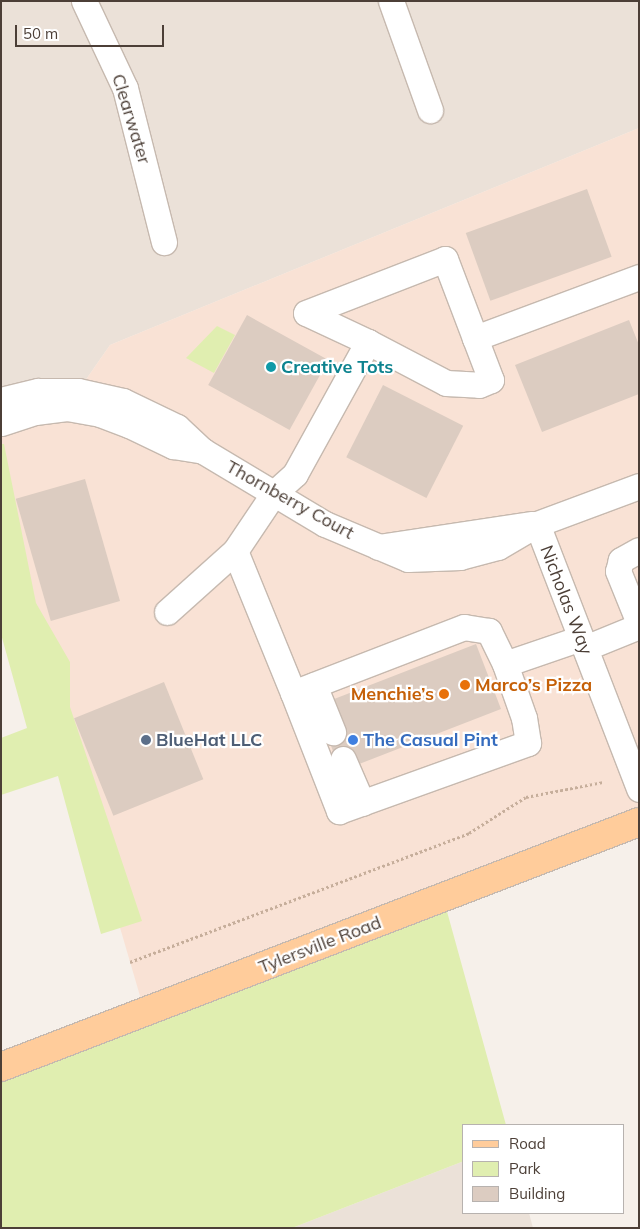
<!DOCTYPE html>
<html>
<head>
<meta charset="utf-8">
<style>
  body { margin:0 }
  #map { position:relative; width:640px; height:1229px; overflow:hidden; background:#f6f0ea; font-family:Mulish,sans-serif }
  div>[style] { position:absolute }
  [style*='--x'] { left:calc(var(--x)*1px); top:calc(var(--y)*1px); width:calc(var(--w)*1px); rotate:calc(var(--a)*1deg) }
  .residential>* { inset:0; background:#ebe1d8 }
  .commercial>* { inset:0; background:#f9e2d5 }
  .green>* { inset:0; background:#e0eeb0 }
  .building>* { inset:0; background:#dcccc1; transform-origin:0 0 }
  .path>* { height:3px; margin-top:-1.5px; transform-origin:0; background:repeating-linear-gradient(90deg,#c6ae9b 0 2.5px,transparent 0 5px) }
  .roads { filter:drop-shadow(1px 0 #c6b9af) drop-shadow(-1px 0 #c6b9af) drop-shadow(0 1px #c6b9af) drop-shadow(0 -1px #c6b9af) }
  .minor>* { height:25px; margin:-12.5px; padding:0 12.5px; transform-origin:12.5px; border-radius:12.5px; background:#fff }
  .major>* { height:28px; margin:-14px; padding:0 14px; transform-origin:14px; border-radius:14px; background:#ffcc9b }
  .dots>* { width:14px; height:14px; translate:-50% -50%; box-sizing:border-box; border:2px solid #fff; border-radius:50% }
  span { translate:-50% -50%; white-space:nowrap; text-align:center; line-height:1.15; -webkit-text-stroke:4.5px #fff; paint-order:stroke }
  .street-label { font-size:18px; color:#4c3f37 }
  .culture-label { font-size:18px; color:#0d838f; font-weight:700 }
  .left { translate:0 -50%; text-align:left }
  .food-label { font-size:18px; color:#c56008; font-weight:700 }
  .right { translate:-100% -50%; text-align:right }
  .service-label { font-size:18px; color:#4e5e75; font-weight:700 }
  .shop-label { font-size:18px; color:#366cbe; font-weight:700 }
  .frame { position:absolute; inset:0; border:2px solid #4c3f37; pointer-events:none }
  .legend { position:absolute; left:462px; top:1124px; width:162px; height:90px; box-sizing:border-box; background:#fff; border:1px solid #b7b2af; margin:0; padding:6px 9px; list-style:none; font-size:15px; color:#4c3f37 }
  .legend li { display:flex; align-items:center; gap:10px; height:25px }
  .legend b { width:25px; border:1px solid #b7b2af }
  .scale { position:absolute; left:15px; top:25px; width:149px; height:22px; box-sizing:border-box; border:2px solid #4c3f37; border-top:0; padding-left:6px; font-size:15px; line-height:18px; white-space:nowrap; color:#4c3f37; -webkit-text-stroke:4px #fff; paint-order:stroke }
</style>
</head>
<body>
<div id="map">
  <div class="residential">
    <div style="clip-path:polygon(1px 1px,639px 1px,639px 128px,110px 345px,78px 391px,1px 400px)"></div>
    <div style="clip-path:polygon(464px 1161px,464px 1213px,529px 1213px,533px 1228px,292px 1228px)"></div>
  </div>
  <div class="commercial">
    <div style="clip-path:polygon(639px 128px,639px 822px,145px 1013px,1px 521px,1px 400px,78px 391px,110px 345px)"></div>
  </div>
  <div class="green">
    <div style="clip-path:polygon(217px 326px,235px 335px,214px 373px,186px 358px)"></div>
    <div style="clip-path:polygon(1px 444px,4px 444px,36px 603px,70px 662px,70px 707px,142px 921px,101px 934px,58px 776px,1px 795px,1px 738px,27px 728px,1px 634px)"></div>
    <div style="clip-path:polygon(443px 897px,506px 1125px,464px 1125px,464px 1161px,292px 1228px,1px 1228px,1px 1067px)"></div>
  </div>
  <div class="building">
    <div style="left:587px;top:189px;width:72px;height:129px;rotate:70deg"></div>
    <div style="left:247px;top:315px;width:93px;height:80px;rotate:29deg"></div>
    <div style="clip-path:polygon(629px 320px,639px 345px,639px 394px,542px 432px,515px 365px)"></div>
    <div style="left:383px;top:385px;width:90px;height:81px;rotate:27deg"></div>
    <div style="left:85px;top:479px;width:127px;height:72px;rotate:74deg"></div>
    <div style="clip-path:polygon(476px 644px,501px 709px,354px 766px,337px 762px,327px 735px,329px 701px)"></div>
    <div style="left:164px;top:682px;width:105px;height:97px;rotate:68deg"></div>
  </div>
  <div class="path">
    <div style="--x:130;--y:962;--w:363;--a:-20.8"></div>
    <div style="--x:469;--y:833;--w:67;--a:-32.3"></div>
    <div style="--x:526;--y:797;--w:78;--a:-11"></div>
  </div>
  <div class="roads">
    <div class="minor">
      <div style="--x:84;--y:1;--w:96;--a:64.8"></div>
      <div style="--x:125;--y:88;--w:159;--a:75.8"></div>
      <div style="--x:391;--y:1;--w:116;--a:70.3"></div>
      <div style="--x:368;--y:342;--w:68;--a:-154.9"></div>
      <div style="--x:306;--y:313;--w:149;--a:-21.2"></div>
      <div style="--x:445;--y:259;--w:85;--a:69.2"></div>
      <div style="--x:1;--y:400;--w:38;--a:-14"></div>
      <div style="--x:38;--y:391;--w:40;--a:0"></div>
      <div style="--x:78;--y:391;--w:46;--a:12.5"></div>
      <div style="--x:123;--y:401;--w:60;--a:25.7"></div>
      <div style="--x:177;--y:427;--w:35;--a:43"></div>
      <div style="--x:203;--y:451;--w:142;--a:30.9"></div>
      <div style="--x:325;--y:524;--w:90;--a:22.9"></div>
      <div style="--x:408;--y:559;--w:52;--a:-2.2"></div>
      <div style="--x:460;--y:557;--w:39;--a:-15"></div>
      <div style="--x:498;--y:547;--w:45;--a:-30.5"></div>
      <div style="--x:537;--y:524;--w:109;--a:-20.4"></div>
      <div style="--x:1;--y:423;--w:36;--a:-18"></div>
      <div style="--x:35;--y:412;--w:32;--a:-7"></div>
      <div style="--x:67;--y:408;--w:34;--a:10"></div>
      <div style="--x:100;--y:414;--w:31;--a:21"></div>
      <div style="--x:129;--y:425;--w:49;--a:25.5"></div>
      <div style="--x:173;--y:446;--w:30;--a:9"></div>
      <div style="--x:537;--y:524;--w:284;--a:68.9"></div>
      <div style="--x:378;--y:547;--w:156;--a:-8.5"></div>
      <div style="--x:639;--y:550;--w:21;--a:151"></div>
      <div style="--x:621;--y:560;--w:11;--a:105"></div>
      <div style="--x:618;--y:571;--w:56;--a:68"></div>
      <div style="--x:167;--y:612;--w:91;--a:-41.9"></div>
      <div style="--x:581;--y:638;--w:80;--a:161.1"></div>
      <div style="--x:505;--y:664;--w:37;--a:-116"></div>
      <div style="--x:489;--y:631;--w:25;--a:-171"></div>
      <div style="--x:464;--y:627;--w:183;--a:158.9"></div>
      <div style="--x:293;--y:693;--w:153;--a:-112.2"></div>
      <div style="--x:235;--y:551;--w:70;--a:-56.1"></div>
      <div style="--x:274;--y:493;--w:28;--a:-42"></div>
      <div style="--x:295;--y:474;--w:151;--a:-61.1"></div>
      <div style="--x:368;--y:342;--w:88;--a:27.7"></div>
      <div style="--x:446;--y:383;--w:33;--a:3"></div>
      <div style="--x:479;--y:385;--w:13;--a:-23"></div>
      <div style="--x:491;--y:380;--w:45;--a:-110.9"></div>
      <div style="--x:475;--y:338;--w:175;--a:-20.4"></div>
      <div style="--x:585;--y:648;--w:58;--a:-22.2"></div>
      <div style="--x:314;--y:685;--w:51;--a:68"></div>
      <div style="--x:293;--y:693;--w:127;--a:68.7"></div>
      <div style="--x:339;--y:811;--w:201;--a:-19.8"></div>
      <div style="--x:528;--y:743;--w:25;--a:-99"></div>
      <div style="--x:524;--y:718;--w:57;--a:-109.4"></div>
      <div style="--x:343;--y:759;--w:48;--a:66.6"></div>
    </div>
    <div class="major">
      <div style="--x:1;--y:1067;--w:683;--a:-21.01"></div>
    </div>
  </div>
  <div class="dots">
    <div style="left:271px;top:367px;background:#0f9aa8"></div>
    <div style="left:465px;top:685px;background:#e8710a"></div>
    <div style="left:444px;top:694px;background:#e8710a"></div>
    <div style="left:146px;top:740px;background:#5c6f8a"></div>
    <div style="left:353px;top:740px;background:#3f7fe0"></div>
  </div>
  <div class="street-label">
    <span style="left:131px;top:119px;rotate:73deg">Clearwater</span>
    <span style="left:290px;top:500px;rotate:29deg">Thornberry Court</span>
    <span style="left:566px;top:600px;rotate:69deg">Nicholas Way</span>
    <span style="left:320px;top:945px;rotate:-21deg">Tylersville Road</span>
  </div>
  <div class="culture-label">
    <span class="left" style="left:281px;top:367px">Creative Tots</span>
  </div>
  <div class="food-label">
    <span class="left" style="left:475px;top:685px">Marco’s Pizza</span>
    <span class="right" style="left:434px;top:694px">Menchie’s</span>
  </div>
  <div class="service-label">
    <span class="left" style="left:156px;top:740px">BlueHat LLC</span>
  </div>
  <div class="shop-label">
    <span class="left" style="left:363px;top:740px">The Casual Pint</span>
  </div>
  <div class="frame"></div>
  <ul class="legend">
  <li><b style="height:6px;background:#ffcc9b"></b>Road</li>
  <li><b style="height:14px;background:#e0eeb0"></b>Park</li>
  <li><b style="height:14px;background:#dcccc1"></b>Building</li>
  </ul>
  <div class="scale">50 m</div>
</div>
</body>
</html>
